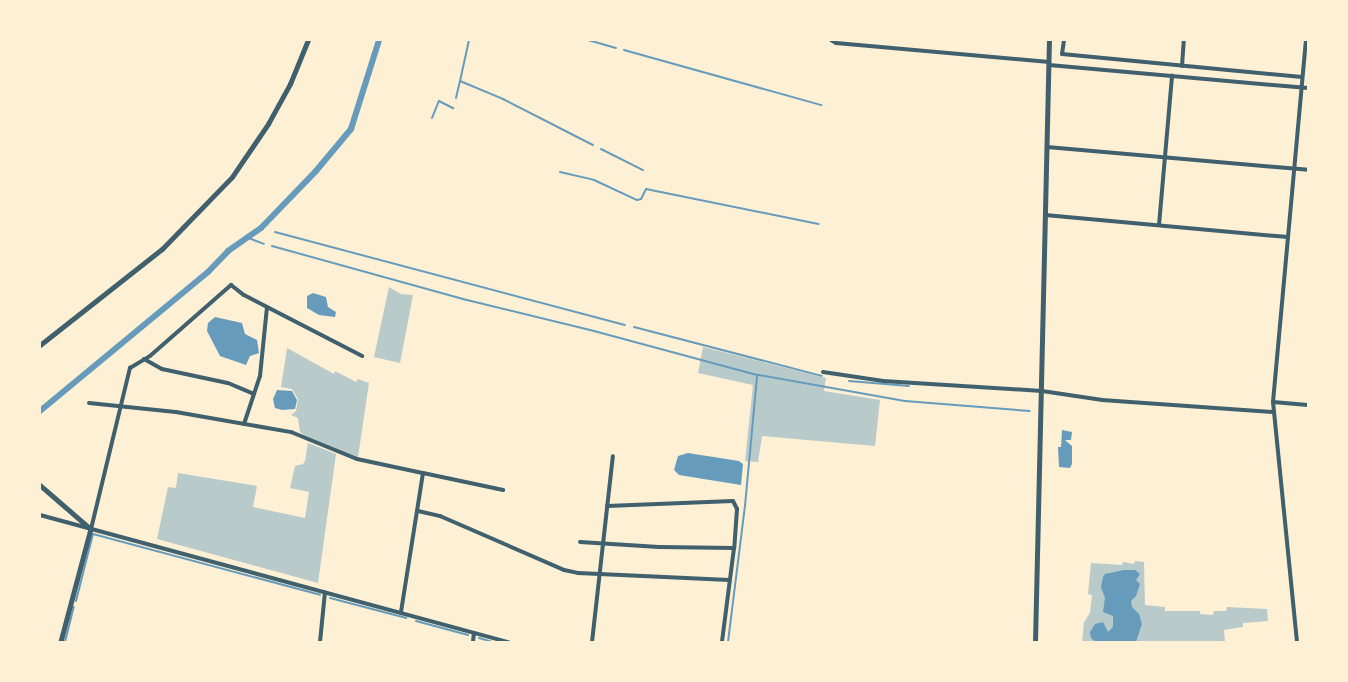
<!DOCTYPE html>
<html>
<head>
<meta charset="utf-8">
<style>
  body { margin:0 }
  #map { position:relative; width:1348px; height:682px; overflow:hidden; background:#fdf0d5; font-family:"Open Sans",sans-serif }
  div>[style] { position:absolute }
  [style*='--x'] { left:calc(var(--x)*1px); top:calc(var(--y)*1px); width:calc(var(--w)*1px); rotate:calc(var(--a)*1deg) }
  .green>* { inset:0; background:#b9caca }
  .water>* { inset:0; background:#669bbc }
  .stream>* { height:2px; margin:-1px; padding:0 1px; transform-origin:1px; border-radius:1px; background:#669bbc }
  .canal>* { height:6px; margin:-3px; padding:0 3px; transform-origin:3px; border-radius:3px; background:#669bbc }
  .minor>* { height:4px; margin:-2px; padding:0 2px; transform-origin:2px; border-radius:2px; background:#3f606c }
  .tertiary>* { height:4.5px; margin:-2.25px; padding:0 2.25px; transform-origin:2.25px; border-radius:2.25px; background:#3f606c }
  span { translate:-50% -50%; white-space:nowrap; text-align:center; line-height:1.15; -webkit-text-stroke:4.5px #fdf0d5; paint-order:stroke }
  .frame { position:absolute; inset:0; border:41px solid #fdf0d5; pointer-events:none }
</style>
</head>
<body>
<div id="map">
  <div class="green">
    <div style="clip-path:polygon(389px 287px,401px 294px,413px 295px,400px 363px,374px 357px)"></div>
    <div style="clip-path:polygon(703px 347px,826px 378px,824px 391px,880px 400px,875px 446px,762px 436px,758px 462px,745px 461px,753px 385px,698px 373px)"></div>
    <div style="clip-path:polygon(287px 348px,334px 374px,335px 371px,356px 382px,358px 379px,369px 383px,358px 457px,304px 435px,300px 432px,298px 418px,291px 415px,296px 411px,298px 399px,292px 389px,281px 387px)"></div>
    <div style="clip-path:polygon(308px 443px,336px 454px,318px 583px,157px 539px,168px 487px,176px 488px,178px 473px,257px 486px,253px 507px,305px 518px,309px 492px,290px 488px,295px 466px,303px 464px,305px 461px)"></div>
    <div style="clip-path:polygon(1135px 561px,1144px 562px,1145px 605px,1165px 607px,1165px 611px,1200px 611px,1200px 614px,1213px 615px,1214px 611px,1226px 611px,1227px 607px,1267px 609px,1268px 621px,1243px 623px,1243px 627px,1224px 630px,1225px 642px,1082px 642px,1084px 622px,1090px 613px,1092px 595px,1088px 594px,1091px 563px,1122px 565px,1123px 562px,1134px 564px)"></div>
  </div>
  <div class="water">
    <div style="clip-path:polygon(313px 293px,326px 297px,328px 307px,336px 312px,335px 317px,319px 315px,307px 308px,307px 296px)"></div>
    <div style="clip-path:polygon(215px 317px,242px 323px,245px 334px,257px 340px,259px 353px,250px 356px,246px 365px,220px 356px,207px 331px,208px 323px)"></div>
    <div style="clip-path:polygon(277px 390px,292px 391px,297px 400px,295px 409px,282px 410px,275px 408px,273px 399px)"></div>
    <div style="clip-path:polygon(1062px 430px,1072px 432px,1071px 440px,1065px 440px,1072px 446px,1072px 464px,1070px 468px,1059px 467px,1058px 447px,1061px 447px)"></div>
    <div style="clip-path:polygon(688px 453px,739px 461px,743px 464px,741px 485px,679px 475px,674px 470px,678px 456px)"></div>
    <div style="clip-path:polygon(1124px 570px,1135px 570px,1140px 574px,1136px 580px,1140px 584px,1136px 596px,1131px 601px,1132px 607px,1139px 614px,1142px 624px,1136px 642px,1096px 642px,1091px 638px,1090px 632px,1095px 624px,1103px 622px,1108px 632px,1113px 627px,1113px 616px,1103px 612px,1105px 598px,1101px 587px,1103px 577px,1105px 574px)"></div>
  </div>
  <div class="stream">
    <div style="--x:588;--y:40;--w:29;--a:16"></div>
    <div style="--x:624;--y:50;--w:205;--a:15.6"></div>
    <div style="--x:460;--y:81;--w:42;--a:-77.6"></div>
    <div style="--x:456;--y:98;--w:17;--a:-77"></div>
    <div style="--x:460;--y:81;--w:47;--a:22.7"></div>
    <div style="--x:503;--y:99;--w:101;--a:27.1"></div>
    <div style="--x:432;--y:118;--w:18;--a:-68"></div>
    <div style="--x:439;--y:101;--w:16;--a:27"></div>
    <div style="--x:601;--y:149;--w:47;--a:26.6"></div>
    <div style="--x:560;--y:172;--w:35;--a:13"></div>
    <div style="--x:594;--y:180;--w:47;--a:24.9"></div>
    <div style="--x:637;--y:200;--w:4;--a:-14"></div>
    <div style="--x:641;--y:199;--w:11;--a:-63"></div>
    <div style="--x:646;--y:189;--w:176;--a:11.5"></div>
    <div style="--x:275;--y:232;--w:362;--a:14.9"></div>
    <div style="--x:246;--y:237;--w:19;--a:21"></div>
    <div style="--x:272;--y:246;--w:202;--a:15.5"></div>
    <div style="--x:467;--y:300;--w:131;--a:13.7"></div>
    <div style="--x:594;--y:331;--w:165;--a:15.1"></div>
    <div style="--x:753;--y:374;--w:154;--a:10.1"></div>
    <div style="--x:905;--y:401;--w:125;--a:4.6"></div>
    <div style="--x:634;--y:327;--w:194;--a:14.6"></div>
    <div style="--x:849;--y:381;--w:60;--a:4.8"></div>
    <div style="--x:330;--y:598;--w:79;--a:14.7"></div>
    <div style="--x:76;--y:601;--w:69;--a:-75.8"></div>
    <div style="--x:93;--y:534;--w:235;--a:15"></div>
    <div style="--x:416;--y:621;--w:54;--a:15.1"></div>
    <div style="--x:479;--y:638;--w:15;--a:16"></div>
    <div style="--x:65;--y:642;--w:36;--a:-76"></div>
    <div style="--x:728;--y:642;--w:137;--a:-82.9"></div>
    <div style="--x:745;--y:506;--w:131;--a:-84.7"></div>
  </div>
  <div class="canal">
    <div style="--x:40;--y:411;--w:218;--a:-39.6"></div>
    <div style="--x:208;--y:272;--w:29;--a:-46"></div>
    <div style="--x:228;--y:251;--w:40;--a:-34.9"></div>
    <div style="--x:261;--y:228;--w:79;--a:-46"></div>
    <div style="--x:316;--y:171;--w:55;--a:-50.2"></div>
    <div style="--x:351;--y:129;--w:93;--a:-72.5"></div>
  </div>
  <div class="minor">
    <div style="--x:831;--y:40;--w:6;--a:31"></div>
    <div style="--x:836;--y:43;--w:214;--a:5.1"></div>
    <div style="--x:1064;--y:40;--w:14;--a:98"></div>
    <div style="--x:1062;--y:54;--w:241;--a:5.5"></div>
    <div style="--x:1049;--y:65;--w:260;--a:5.1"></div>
    <div style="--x:1182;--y:66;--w:26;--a:-86"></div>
    <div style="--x:1047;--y:147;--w:262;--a:5"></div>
    <div style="--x:1045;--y:215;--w:244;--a:5.2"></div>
    <div style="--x:1159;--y:225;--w:150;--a:-85"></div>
    <div style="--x:144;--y:359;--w:21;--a:29"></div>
    <div style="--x:162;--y:369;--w:67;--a:12"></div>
    <div style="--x:228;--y:383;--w:28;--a:23"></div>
    <div style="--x:823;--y:372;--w:61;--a:8.5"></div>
    <div style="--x:883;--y:381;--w:159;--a:3.6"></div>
    <div style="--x:1042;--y:391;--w:61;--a:8.5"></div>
    <div style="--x:1102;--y:400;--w:172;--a:4"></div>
    <div style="--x:1273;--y:402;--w:35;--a:5"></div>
    <div style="--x:89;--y:403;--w:87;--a:5.9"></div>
    <div style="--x:176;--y:412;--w:117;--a:9.9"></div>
    <div style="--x:291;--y:432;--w:71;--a:22.2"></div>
    <div style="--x:357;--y:459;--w:67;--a:12"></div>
    <div style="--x:423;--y:473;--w:141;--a:99"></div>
    <div style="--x:244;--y:424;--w:51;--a:-71.6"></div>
    <div style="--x:260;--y:376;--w:69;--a:-84.2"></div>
    <div style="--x:423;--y:473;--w:82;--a:12"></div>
    <div style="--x:607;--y:506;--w:126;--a:-2.3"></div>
    <div style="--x:733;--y:501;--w:9;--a:63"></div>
    <div style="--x:737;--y:509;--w:39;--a:94"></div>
    <div style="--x:734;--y:548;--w:95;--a:97.3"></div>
    <div style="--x:418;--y:511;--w:23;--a:13"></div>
    <div style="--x:440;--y:516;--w:135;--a:23.5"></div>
    <div style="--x:564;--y:570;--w:14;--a:12"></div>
    <div style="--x:578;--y:573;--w:151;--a:2.7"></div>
    <div style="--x:40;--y:515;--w:486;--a:15.2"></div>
    <div style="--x:91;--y:529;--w:166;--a:-76.4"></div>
    <div style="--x:130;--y:368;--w:23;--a:-31"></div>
    <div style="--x:150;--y:356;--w:108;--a:-41.2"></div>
    <div style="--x:231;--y:285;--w:16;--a:38"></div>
    <div style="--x:244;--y:295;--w:133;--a:27.3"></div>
    <div style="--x:580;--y:542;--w:79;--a:3.6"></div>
    <div style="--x:659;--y:547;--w:75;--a:0.8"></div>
    <div style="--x:320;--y:642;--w:50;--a:-84.3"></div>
    <div style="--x:473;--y:642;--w:9;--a:-84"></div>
    <div style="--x:592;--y:642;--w:187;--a:-83.6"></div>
    <div style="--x:1297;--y:642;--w:241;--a:-95.7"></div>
    <div style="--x:1273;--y:402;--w:364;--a:-84.8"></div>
  </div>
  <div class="tertiary">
    <div style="--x:40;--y:345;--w:155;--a:-38.2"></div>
    <div style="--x:162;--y:249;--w:100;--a:-45.8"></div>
    <div style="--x:232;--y:177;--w:64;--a:-55.8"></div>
    <div style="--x:268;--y:124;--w:46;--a:-61.2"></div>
    <div style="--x:290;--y:84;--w:48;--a:-67.8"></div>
    <div style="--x:40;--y:485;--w:67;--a:40.8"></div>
    <div style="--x:91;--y:529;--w:117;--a:104.9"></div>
    <div style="--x:1035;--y:642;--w:602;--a:-88.67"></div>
  </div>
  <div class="frame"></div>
</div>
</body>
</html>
